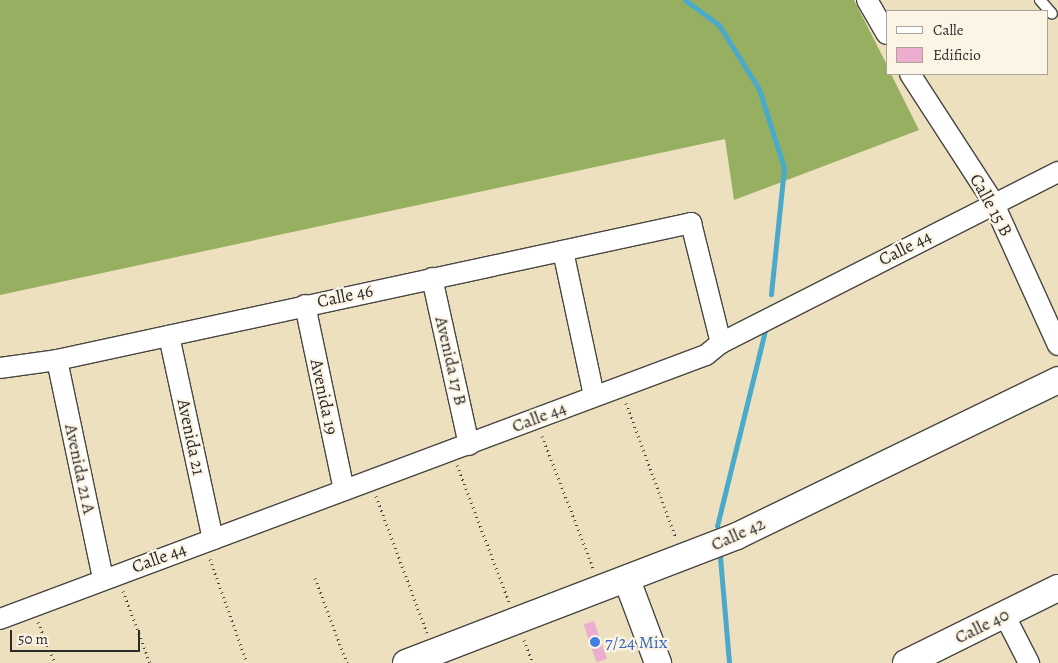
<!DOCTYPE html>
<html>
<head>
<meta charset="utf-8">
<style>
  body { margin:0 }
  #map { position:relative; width:1058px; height:663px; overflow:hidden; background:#ede0bf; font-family:Alegreya,serif }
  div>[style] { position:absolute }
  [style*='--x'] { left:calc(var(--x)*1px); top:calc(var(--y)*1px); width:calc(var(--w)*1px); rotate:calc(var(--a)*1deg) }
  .forest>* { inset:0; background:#96af60 }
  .stream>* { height:5px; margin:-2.5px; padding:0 2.5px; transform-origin:2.5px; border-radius:2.5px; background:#4ba9c9 }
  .building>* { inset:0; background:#ecadce; transform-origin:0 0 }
  .path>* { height:3px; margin-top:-1.5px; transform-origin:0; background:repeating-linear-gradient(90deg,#484641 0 1px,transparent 0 5px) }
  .roads { filter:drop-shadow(1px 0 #484641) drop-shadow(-1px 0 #484641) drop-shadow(0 1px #484641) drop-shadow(0 -1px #484641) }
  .service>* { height:10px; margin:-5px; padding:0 5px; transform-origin:5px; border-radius:5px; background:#fff }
  .minor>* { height:20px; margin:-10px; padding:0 10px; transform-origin:10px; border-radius:10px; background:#fff }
  .tertiary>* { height:26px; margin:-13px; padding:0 13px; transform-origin:13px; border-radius:13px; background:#fff }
  .dots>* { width:14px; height:14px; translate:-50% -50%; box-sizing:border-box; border:2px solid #fcf5e5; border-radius:50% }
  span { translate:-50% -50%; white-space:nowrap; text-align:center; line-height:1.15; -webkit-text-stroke:4.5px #fcf5e5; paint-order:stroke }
  .street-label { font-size:18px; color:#2b2b2b }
  .shop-label { font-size:18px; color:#366cbe }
  .left { translate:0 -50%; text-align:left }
  .legend { position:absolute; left:886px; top:10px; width:162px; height:65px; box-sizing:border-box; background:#fcf5e5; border:1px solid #a8a49b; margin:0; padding:6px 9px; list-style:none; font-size:15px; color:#2b2b2b }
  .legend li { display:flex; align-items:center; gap:10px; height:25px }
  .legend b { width:25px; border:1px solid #a8a49b }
  .scale { position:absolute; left:10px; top:630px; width:130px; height:22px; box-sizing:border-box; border:2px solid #2b2b2b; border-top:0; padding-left:6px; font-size:15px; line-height:18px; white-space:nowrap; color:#2b2b2b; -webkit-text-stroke:4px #fcf5e5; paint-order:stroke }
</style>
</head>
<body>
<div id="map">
  <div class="forest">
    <div style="clip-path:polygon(0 0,854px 0,887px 65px,887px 74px,891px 74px,919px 130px,734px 200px,725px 139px,0 295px)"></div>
  </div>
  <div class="stream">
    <div style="--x:685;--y:0;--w:42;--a:36.3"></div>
    <div style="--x:719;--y:25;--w:75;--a:58"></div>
    <div style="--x:759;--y:89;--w:83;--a:72.4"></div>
    <div style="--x:784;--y:168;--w:127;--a:95.9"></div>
    <div style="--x:717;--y:526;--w:201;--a:-76.2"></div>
    <div style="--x:720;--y:557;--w:106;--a:85.1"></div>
  </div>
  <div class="building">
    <div style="left:594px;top:621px;width:40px;height:11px;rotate:71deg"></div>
  </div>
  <div class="path">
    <div style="--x:626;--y:403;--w:144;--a:69.7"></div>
    <div style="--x:542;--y:436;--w:144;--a:68.8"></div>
    <div style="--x:457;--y:465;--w:147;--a:69.2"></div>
    <div style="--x:376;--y:496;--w:146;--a:69.6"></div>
    <div style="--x:210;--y:559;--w:110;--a:70.4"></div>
    <div style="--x:315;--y:578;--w:91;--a:69.4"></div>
    <div style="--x:123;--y:591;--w:77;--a:69.4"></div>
    <div style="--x:38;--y:622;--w:44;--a:67.5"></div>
    <div style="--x:524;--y:640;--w:25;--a:69"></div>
  </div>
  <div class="roads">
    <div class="service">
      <div style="--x:1040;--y:0;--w:18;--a:49"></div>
    </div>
    <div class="minor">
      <div style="--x:867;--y:0;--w:39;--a:60"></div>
      <div style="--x:910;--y:74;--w:153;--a:57"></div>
      <div style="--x:993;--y:202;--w:157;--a:65.6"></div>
      <div style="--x:563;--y:251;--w:148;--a:77.9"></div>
      <div style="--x:432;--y:278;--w:171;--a:77.5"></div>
      <div style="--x:305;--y:305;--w:189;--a:78.1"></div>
      <div style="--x:169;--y:336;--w:208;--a:77.8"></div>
      <div style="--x:57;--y:360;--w:223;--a:78.1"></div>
      <div style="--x:0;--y:368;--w:58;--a:-8"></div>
      <div style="--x:57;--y:360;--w:649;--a:-12.19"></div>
      <div style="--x:691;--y:223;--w:124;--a:76"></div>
      <div style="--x:1005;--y:616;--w:53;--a:62.9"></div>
      <div style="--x:0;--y:619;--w:754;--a:-20.5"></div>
      <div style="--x:706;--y:355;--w:19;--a:-39"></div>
      <div style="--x:721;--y:343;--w:378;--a:-26.9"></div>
    </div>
    <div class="tertiary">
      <div style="--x:627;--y:580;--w:89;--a:69.5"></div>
      <div style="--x:406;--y:663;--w:355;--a:-21"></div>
      <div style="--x:737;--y:536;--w:357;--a:-25.9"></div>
      <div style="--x:906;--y:663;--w:169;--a:-26.3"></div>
    </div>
  </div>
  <div class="dots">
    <div style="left:595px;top:642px;background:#3f7fe0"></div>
  </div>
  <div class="street-label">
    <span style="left:991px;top:205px;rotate:61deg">Calle 15 B</span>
    <span style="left:905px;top:248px;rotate:-27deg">Calle 44</span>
    <span style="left:345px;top:296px;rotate:-12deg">Calle 46</span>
    <span style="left:451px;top:361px;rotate:77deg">Avenida 17 B</span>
    <span style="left:324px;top:397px;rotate:78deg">Avenida 19</span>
    <span style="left:539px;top:417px;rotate:-21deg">Calle 44</span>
    <span style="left:191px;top:437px;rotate:78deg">Avenida 21</span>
    <span style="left:80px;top:469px;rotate:78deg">Avenida 21 A</span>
    <span style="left:738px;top:534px;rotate:-24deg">Calle 42</span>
    <span style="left:159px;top:558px;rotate:-20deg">Calle 44</span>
    <span style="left:982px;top:626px;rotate:-26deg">Calle 40</span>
  </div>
  <div class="shop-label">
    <span class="left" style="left:605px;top:642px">7/24 Mix</span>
  </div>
  <ul class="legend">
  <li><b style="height:6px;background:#fff"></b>Calle</li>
  <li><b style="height:14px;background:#ecadce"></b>Edificio</li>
  </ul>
  <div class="scale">50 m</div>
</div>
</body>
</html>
